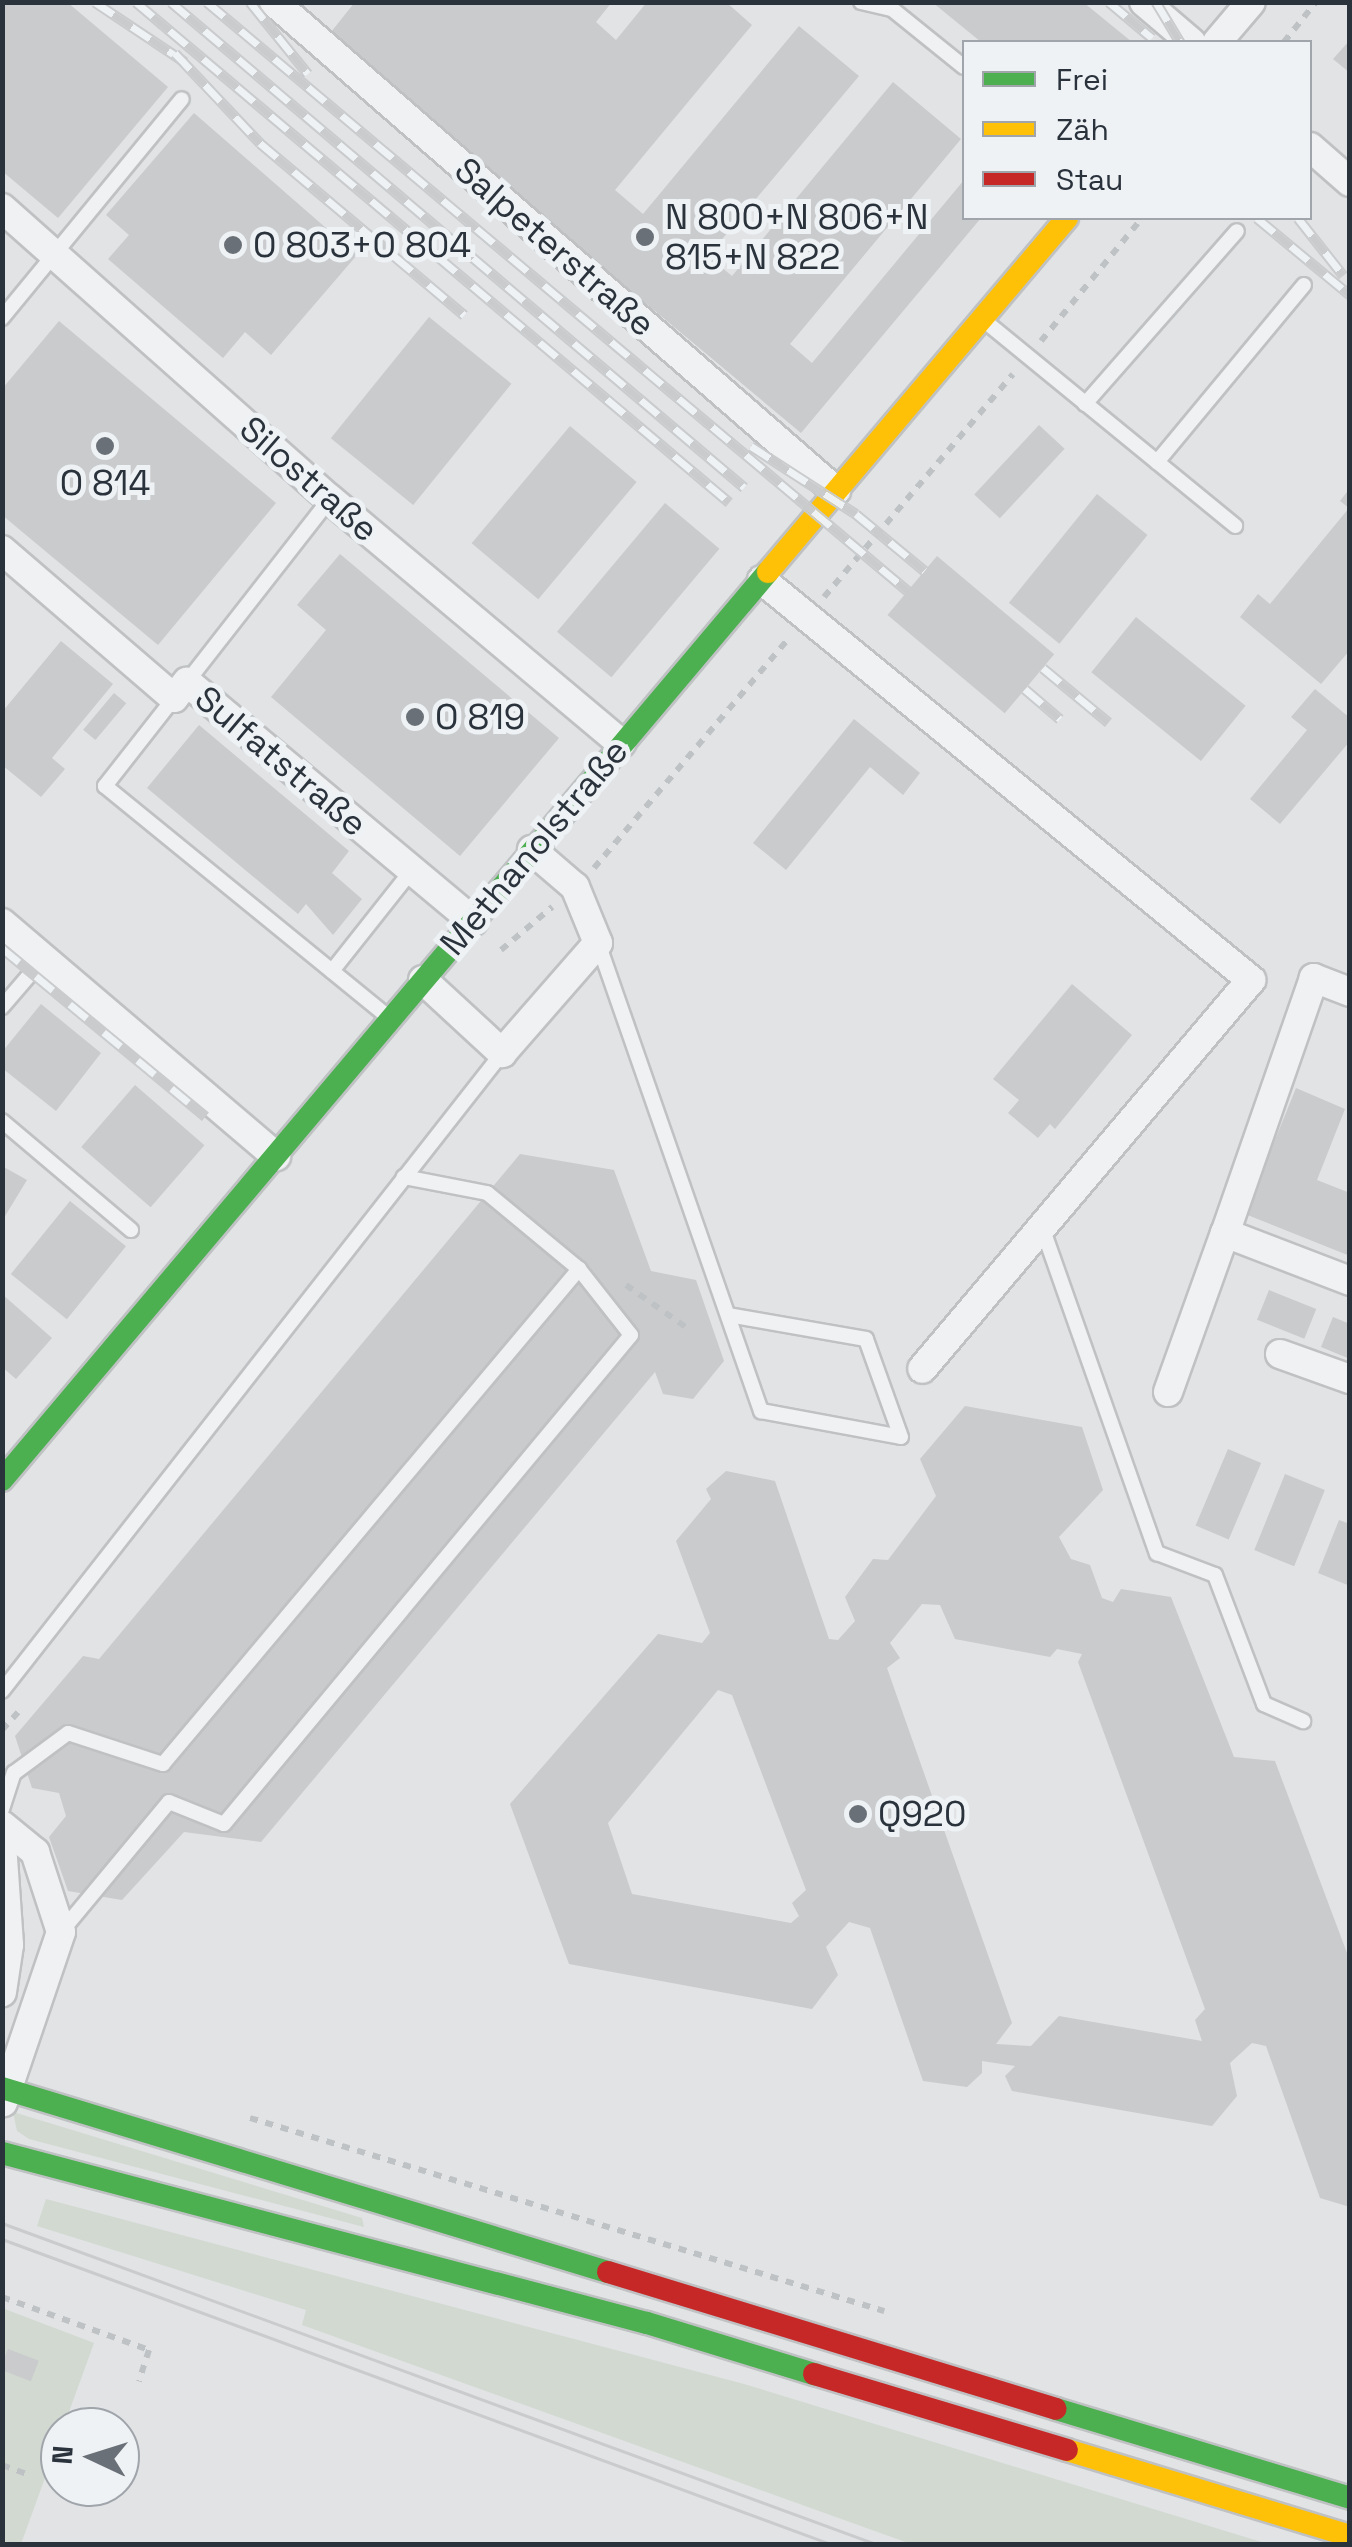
<!DOCTYPE html>
<html>
<head>
<meta charset="utf-8">
<style>
  body { margin:0 }
  #map { position:relative; width:1352px; height:2547px; overflow:hidden; background:#e1e3e5; font-family:"Space Grotesk",sans-serif }
  div>[style] { position:absolute }
  [style*='--x'] { left:calc(var(--x)*1px); top:calc(var(--y)*1px); width:calc(var(--w)*1px); rotate:calc(var(--a)*1deg) }
  .green>* { inset:0; background:#d2d9d1 }
  .building>* { inset:0; background:#c9cbcd; transform-origin:0 0 }
  .path>* { height:6px; margin-top:-3px; transform-origin:0; background:repeating-linear-gradient(90deg,#bfc2c4 0 8px,transparent 0 16px) }
  .roads { filter:drop-shadow(2px 0 #bfc1c3) drop-shadow(-2px 0 #bfc1c3) drop-shadow(0 2px #bfc1c3) drop-shadow(0 -2px #bfc1c3) }
  .lane>* { height:14px; margin:-7px; padding:0 7px; transform-origin:7px; border-radius:7px; background:#f0f1f2 }
  .street>* { height:28px; margin:-14px; padding:0 14px; transform-origin:14px; border-radius:14px; background:#f0f1f2 }
  .fast>* { height:22px; margin:-11px; padding:0 11px; transform-origin:11px; border-radius:11px; background:#4caf50 }
  .slow>* { height:22px; margin:-11px; padding:0 11px; transform-origin:11px; border-radius:11px; background:#ffc107 }
  .jam>* { height:22px; margin:-11px; padding:0 11px; transform-origin:11px; border-radius:11px; background:#c62828 }
  .tram>* { height:2.5px; margin:-1.25px; padding:0 1.25px; transform-origin:1.25px; border-radius:1.25px; background:#c9cbcd }
  .rail>* { height:11px; margin-top:-5.5px; transform-origin:0; background:repeating-linear-gradient(90deg,#eef2f5 0 22px,#c9cbcd 0 44px); box-sizing:border-box; border-block:2px solid #c9cbcd }
  .dots>* { width:28px; height:28px; translate:-50% -50%; box-sizing:border-box; border:5px solid #eef2f5; border-radius:50% }
  span { translate:-50% -50%; white-space:nowrap; text-align:center; line-height:1.15; -webkit-text-stroke:10px #eef2f5; paint-order:stroke }
  .poi-label { font-size:35px; color:#2a323c }
  .left { translate:0 -50%; text-align:left }
  .street-label { font-size:35px; color:#2a323c }
  .frame { position:absolute; inset:0; border:5px solid #2a323c; pointer-events:none }
  .legend { position:absolute; left:962px; top:40px; width:350px; height:180px; box-sizing:border-box; background:#eef2f5; border:2px solid #a0a5ab; margin:0; padding:12px 18px; list-style:none; font-size:30px; color:#2a323c }
  .legend li { display:flex; align-items:center; gap:20px; height:50px }
  .legend b { width:50px; border:2px solid #a0a5ab }
  .north { position:absolute; left:40px; top:2407px; width:100px; height:100px; box-sizing:border-box; background:#eef2f5; border:2px solid #a0a5ab; border-radius:50%; rotate:274deg; font-size:28px; font-weight:700; line-height:40px; text-align:center; color:#2a323c }
  .north::after { content:''; display:block; margin:auto; width:35px; height:45px; background:#6a7077; clip-path:polygon(50% 0,100% 100%,50% 72%,0 100%) }
</style>
</head>
<body>
<div id="map">
  <div class="green">
    <div style="clip-path:polygon(13px 2112px,362px 2218px,364px 2227px,29px 2139px,17px 2131px)"></div>
    <div style="clip-path:polygon(46px 2199px,744px 2384px,1268px 2544px,911px 2544px,302px 2325px,306px 2310px,37px 2226px)"></div>
    <div style="clip-path:polygon(2px 2308px,94px 2343px,21px 2544px,3px 2544px)"></div>
  </div>
  <div class="building">
    <div style="clip-path:polygon(2px 2px,67px 2px,168px 87px,58px 218px,2px 171px)"></div>
    <div style="clip-path:polygon(355px 2px,612px 2px,596px 22px,616px 40px,647px 2px,726px 2px,752px 25px,615px 190px,643px 214px,799px 26px,859px 76px,708px 256px,732px 276px,893px 82px,961px 139px,790px 344px,812px 363px,964px 180px,964px 218px,981px 218px,801px 433px,327px 37px)"></div>
    <div style="clip-path:polygon(932px 2px,1083px 2px,1132px 42px,981px 42px)"></div>
    <div style="clip-path:polygon(1350px 40px,1350px 73px,1333px 59px)"></div>
    <div style="clip-path:polygon(194px 113px,357px 255px,271px 355px,245px 332px,223px 358px,108px 259px,129px 235px,106px 215px)"></div>
    <div style="left:429px;top:317px;width:106px;height:156px;rotate:39deg"></div>
    <div style="clip-path:polygon(59px 321px,276px 503px,158px 645px,2px 515px,2px 389px)"></div>
    <div style="left:1039px;top:425px;width:35px;height:95px;rotate:43deg"></div>
    <div style="left:570px;top:426px;width:87px;height:153px;rotate:40deg"></div>
    <div style="clip-path:polygon(1350px 488px,1350px 650px,1321px 684px,1240px 617px,1258px 594px,1270px 604px,1349px 508px,1340px 501px)"></div>
    <div style="left:1097px;top:494px;width:65px;height:140px;rotate:39deg"></div>
    <div style="left:665px;top:503px;width:71px;height:168px;rotate:40deg"></div>
    <div style="clip-path:polygon(340px 554px,559px 738px,460px 856px,271px 697px,326px 630px,297px 605px)"></div>
    <div style="left:937px;top:556px;width:153px;height:77px;rotate:40deg"></div>
    <div style="left:1136px;top:617px;width:141px;height:71px;rotate:39deg"></div>
    <div style="clip-path:polygon(61px 641px,113px 684px,52px 758px,65px 769px,41px 797px,2px 765px,2px 712px)"></div>
    <div style="clip-path:polygon(1315px 689px,1350px 718px,1350px 741px,1280px 824px,1250px 799px,1307px 730px,1291px 717px)"></div>
    <div style="left:114px;top:693px;width:16px;height:48px;rotate:40deg"></div>
    <div style="clip-path:polygon(854px 719px,920px 773px,903px 795px,870px 767px,786px 870px,753px 843px)"></div>
    <div style="clip-path:polygon(199px 725px,349px 851px,332px 873px,362px 899px,333px 935px,306px 904px,298px 914px,147px 788px)"></div>
    <div style="clip-path:polygon(1072px 984px,1132px 1035px,1055px 1129px,1050px 1124px,1038px 1138px,1008px 1113px,1019px 1100px,993px 1079px)"></div>
    <div style="clip-path:polygon(41px 1004px,101px 1053px,56px 1111px,2px 1068px,2px 1052px)"></div>
    <div style="left:135px;top:1085px;width:92px;height:82px;rotate:41deg"></div>
    <div style="clip-path:polygon(1296px 1088px,1345px 1109px,1317px 1180px,1350px 1193px,1350px 1256px,1245px 1214px)"></div>
    <div style="clip-path:polygon(520px 1154px,614px 1170px,651px 1271px,696px 1280px,724px 1361px,693px 1399px,663px 1394px,655px 1372px,261px 1842px,184px 1832px,122px 1900px,68px 1891px,49px 1837px,66px 1816px,59px 1793px,32px 1788px,15px 1736px,83px 1656px,99px 1659px)"></div>
    <div style="clip-path:polygon(2px 1166px,27px 1180px,2px 1221px)"></div>
    <div style="left:70px;top:1201px;width:72px;height:94px;rotate:39deg"></div>
    <div style="left:1269px;top:1290px;width:51px;height:32px;rotate:22deg"></div>
    <div style="clip-path:polygon(2px 1294px,52px 1338px,16px 1379px,2px 1367px)"></div>
    <div style="clip-path:polygon(1333px 1317px,1350px 1324px,1350px 1359px,1321px 1347px)"></div>
    <div style="clip-path:polygon(evenodd,965px 1406px,1082px 1427px,1103px 1490px,1059px 1537px,1071px 1559px,1090px 1565px,1102px 1598px,1113px 1602px,1121px 1589px,1171px 1597px,1234px 1757px,1275px 1761px,1350px 1961px,1350px 2207px,1320px 2198px,1266px 2046px,1252px 2043px,1230px 2063px,1237px 2096px,1212px 2126px,1012px 2091px,1005px 2076px,1015px 2066px,982px 2061px,982px 2073px,967px 2087px,923px 2081px,870px 1928px,849px 1922px,826px 1947px,838px 1975px,812px 2009px,569px 1964px,510px 1804px,658px 1634px,702px 1643px,710px 1633px,676px 1541px,711px 1499px,706px 1489px,726px 1471px,775px 1481px,829px 1639px,838px 1640px,855px 1621px,845px 1597px,873px 1559px,888px 1560px,936px 1496px,920px 1459px,965px 1406px,922px 1604px,940px 1605px,955px 1639px,1050px 1657px,1057px 1649px,1082px 1654px,1078px 1662px,1205px 2009px,1195px 2020px,1202px 2041px,1059px 2016px,1031px 2046px,996px 2044px,1012px 2023px,887px 1668px,900px 1658px,890px 1643px,922px 1604px,965px 1406px,718px 1690px,732px 1695px,806px 1890px,792px 1903px,799px 1916px,791px 1923px,632px 1894px,608px 1823px,718px 1690px)"></div>
    <div style="left:1228px;top:1449px;width:36px;height:83px;rotate:23deg"></div>
    <div style="left:1285px;top:1474px;width:43px;height:82px;rotate:22deg"></div>
    <div style="clip-path:polygon(1339px 1520px,1350px 1524px,1350px 1586px,1318px 1573px)"></div>
    <div style="left:8px;top:2349px;width:33px;height:22px;rotate:21deg"></div>
  </div>
  <div class="path">
    <div style="--x:1284;--y:42;--w:51;--a:-51.3"></div>
    <div style="--x:1041;--y:341;--w:159;--a:-50.6"></div>
    <div style="--x:824;--y:597;--w:292;--a:-49.7"></div>
    <div style="--x:594;--y:868;--w:303;--a:-49.7"></div>
    <div style="--x:501;--y:950;--w:67;--a:-40.1"></div>
    <div style="--x:626;--y:1285;--w:78;--a:35.1"></div>
    <div style="--x:2;--y:1730;--w:24;--a:-48"></div>
    <div style="--x:250;--y:2118;--w:663;--a:16.93"></div>
    <div style="--x:2;--y:2297;--w:156;--a:19.8"></div>
    <div style="--x:149;--y:2350;--w:33;--a:108"></div>
    <div style="--x:2;--y:2465;--w:27;--a:20"></div>
  </div>
  <div class="roads">
    <div class="lane">
      <div style="--x:861;--y:2;--w:32;--a:13"></div>
      <div style="--x:892;--y:9;--w:92;--a:38.9"></div>
      <div style="--x:2;--y:318;--w:283;--a:-50.6"></div>
      <div style="--x:986;--y:322;--w:322;--a:39.3"></div>
      <div style="--x:1085;--y:404;--w:230;--a:-48.7"></div>
      <div style="--x:1157;--y:462;--w:230;--a:-50.3"></div>
      <div style="--x:187;--y:682;--w:232;--a:-52"></div>
      <div style="--x:174;--y:698;--w:112;--a:128.1"></div>
      <div style="--x:105;--y:786;--w:367;--a:39.2"></div>
      <div style="--x:598;--y:943;--w:496;--a:70.8"></div>
      <div style="--x:761;--y:1411;--w:142;--a:10.5"></div>
      <div style="--x:901;--y:1437;--w:104;--a:-109.7"></div>
      <div style="--x:866;--y:1339;--w:139;--a:-170.1"></div>
      <div style="--x:332;--y:971;--w:129;--a:-51.6"></div>
      <div style="--x:2;--y:1007;--w:65;--a:-49.4"></div>
      <div style="--x:2;--y:1121;--w:169;--a:40.2"></div>
      <div style="--x:1043;--y:1230;--w:343;--a:70.6"></div>
      <div style="--x:1157;--y:1553;--w:62;--a:20.8"></div>
      <div style="--x:1215;--y:1575;--w:138;--a:69.2"></div>
      <div style="--x:1264;--y:1704;--w:43;--a:23.6"></div>
      <div style="--x:2;--y:1691;--w:811;--a:-51.91"></div>
      <div style="--x:2;--y:1809;--w:38;--a:-72"></div>
      <div style="--x:14;--y:1773;--w:67;--a:-36.5"></div>
      <div style="--x:68;--y:1733;--w:100;--a:18.1"></div>
      <div style="--x:163;--y:1764;--w:647;--a:-49.96"></div>
      <div style="--x:61;--y:1932;--w:169;--a:-50.3"></div>
      <div style="--x:169;--y:1802;--w:59;--a:21.8"></div>
      <div style="--x:224;--y:1824;--w:636;--a:-50.23"></div>
      <div style="--x:631;--y:1335;--w:84;--a:-128.2"></div>
      <div style="--x:579;--y:1269;--w:119;--a:-140.4"></div>
      <div style="--x:487;--y:1193;--w:85;--a:-169.1"></div>
    </div>
    <div class="street">
      <div style="--x:274;--y:2;--w:745;--a:41.03"></div>
      <div style="--x:1144;--y:2;--w:62;--a:40.4"></div>
      <div style="--x:1217;--y:42;--w:52;--a:-49.6"></div>
      <div style="--x:1310;--y:147;--w:53;--a:41.2"></div>
      <div style="--x:2;--y:208;--w:438;--a:41.6"></div>
      <div style="--x:330;--y:499;--w:380;--a:40"></div>
      <div style="--x:2;--y:550;--w:227;--a:40.7"></div>
      <div style="--x:174;--y:698;--w:21;--a:-51"></div>
      <div style="--x:187;--y:682;--w:373;--a:39.9"></div>
      <div style="--x:762;--y:580;--w:632;--a:39.28"></div>
      <div style="--x:1251;--y:980;--w:509;--a:130.22"></div>
      <div style="--x:2;--y:923;--w:360;--a:40.4"></div>
      <div style="--x:423;--y:980;--w:108;--a:42.7"></div>
      <div style="--x:502;--y:1053;--w:146;--a:-48.9"></div>
      <div style="--x:598;--y:943;--w:61;--a:-112.3"></div>
      <div style="--x:575;--y:887;--w:57;--a:-139.3"></div>
      <div style="--x:1350;--y:992;--w:39;--a:-159"></div>
      <div style="--x:1314;--y:978;--w:270;--a:109.2"></div>
      <div style="--x:1225;--y:1233;--w:134;--a:21"></div>
      <div style="--x:1280;--y:1354;--w:74;--a:19.7"></div>
      <div style="--x:1168;--y:1392;--w:169;--a:-70.3"></div>
      <div style="--x:2;--y:1825;--w:43;--a:39.3"></div>
      <div style="--x:35;--y:1852;--w:84;--a:72"></div>
      <div style="--x:61;--y:1932;--w:180;--a:108.8"></div>
      <div style="--x:2;--y:1844;--w:101;--a:86"></div>
      <div style="--x:9;--y:1945;--w:48;--a:98.5"></div>
    </div>
    <div class="fast">
      <div style="--x:2;--y:1480;--w:1188;--a:-49.85"></div>
      <div style="--x:2;--y:2088;--w:633;--a:16.89"></div>
      <div style="--x:2;--y:2153;--w:667;--a:14.77"></div>
      <div style="--x:647;--y:2323;--w:175;--a:17"></div>
      <div style="--x:1056;--y:2409;--w:307;--a:16.8"></div>
    </div>
    <div class="slow">
      <div style="--x:768;--y:572;--w:463;--a:-49.8"></div>
      <div style="--x:1067;--y:2450;--w:296;--a:16.9"></div>
    </div>
    <div class="jam">
      <div style="--x:608;--y:2272;--w:468;--a:17"></div>
      <div style="--x:814;--y:2374;--w:264;--a:16.7"></div>
    </div>
  </div>
  <div class="tram">
    <div style="--x:2;--y:2223;--w:931;--a:20.17"></div>
    <div style="--x:2;--y:2239;--w:883;--a:20.2"></div>
  </div>
  <div class="rail">
    <div style="--x:95;--y:2;--w:108;--a:33.7"></div>
    <div style="--x:136;--y:2;--w:776;--a:40.14"></div>
    <div style="--x:171;--y:2;--w:751;--a:40.25"></div>
    <div style="--x:207;--y:2;--w:916;--a:40.04"></div>
    <div style="--x:250;--y:2;--w:92;--a:51.1"></div>
    <div style="--x:1109;--y:2;--w:56;--a:39.9"></div>
    <div style="--x:1156;--y:2;--w:47;--a:59"></div>
    <div style="--x:175;--y:53;--w:124;--a:46.6"></div>
    <div style="--x:260;--y:143;--w:267;--a:40.1"></div>
    <div style="--x:1257;--y:218;--w:121;--a:39.6"></div>
    <div style="--x:1298;--y:218;--w:73;--a:51.7"></div>
    <div style="--x:751;--y:446;--w:125;--a:32.9"></div>
    <div style="--x:856;--y:514;--w:89;--a:39.6"></div>
    <div style="--x:1043;--y:668;--w:85;--a:39.7"></div>
    <div style="--x:1025;--y:689;--w:46;--a:40.6"></div>
    <div style="--x:2;--y:948;--w:264;--a:39.6"></div>
  </div>
  <div class="dots">
    <div style="left:645px;top:237px;background:#6a7077"></div>
    <div style="left:233px;top:245px;background:#6a7077"></div>
    <div style="left:105px;top:446px;background:#6a7077"></div>
    <div style="left:415px;top:717px;background:#6a7077"></div>
    <div style="left:858px;top:1814px;background:#6a7077"></div>
  </div>
  <div class="poi-label">
    <span class="left" style="left:665px;top:237px">N 800+N 806+N<br>815+N 822</span>
    <span class="left" style="left:253px;top:245px">O 803+O 804</span>
    <span style="left:105px;top:483px">O 814</span>
    <span class="left" style="left:435px;top:717px">O 819</span>
    <span class="left" style="left:878px;top:1814px">Q920</span>
  </div>
  <div class="street-label">
    <span style="left:555px;top:247px;rotate:41deg">Salpeterstraße</span>
    <span style="left:309px;top:479px;rotate:41deg">Silostraße</span>
    <span style="left:281px;top:761px;rotate:40deg">Sulfatstraße</span>
    <span style="left:534px;top:847px;rotate:-50deg">Methanolstraße</span>
  </div>
  <div class="frame"></div>
  <ul class="legend">
  <li><b style="height:12px;background:#4caf50"></b>Frei</li>
  <li><b style="height:12px;background:#ffc107"></b>Zäh</li>
  <li><b style="height:12px;background:#c62828"></b>Stau</li>
  </ul>
  <div class="north">N</div>
</div>
</body>
</html>
